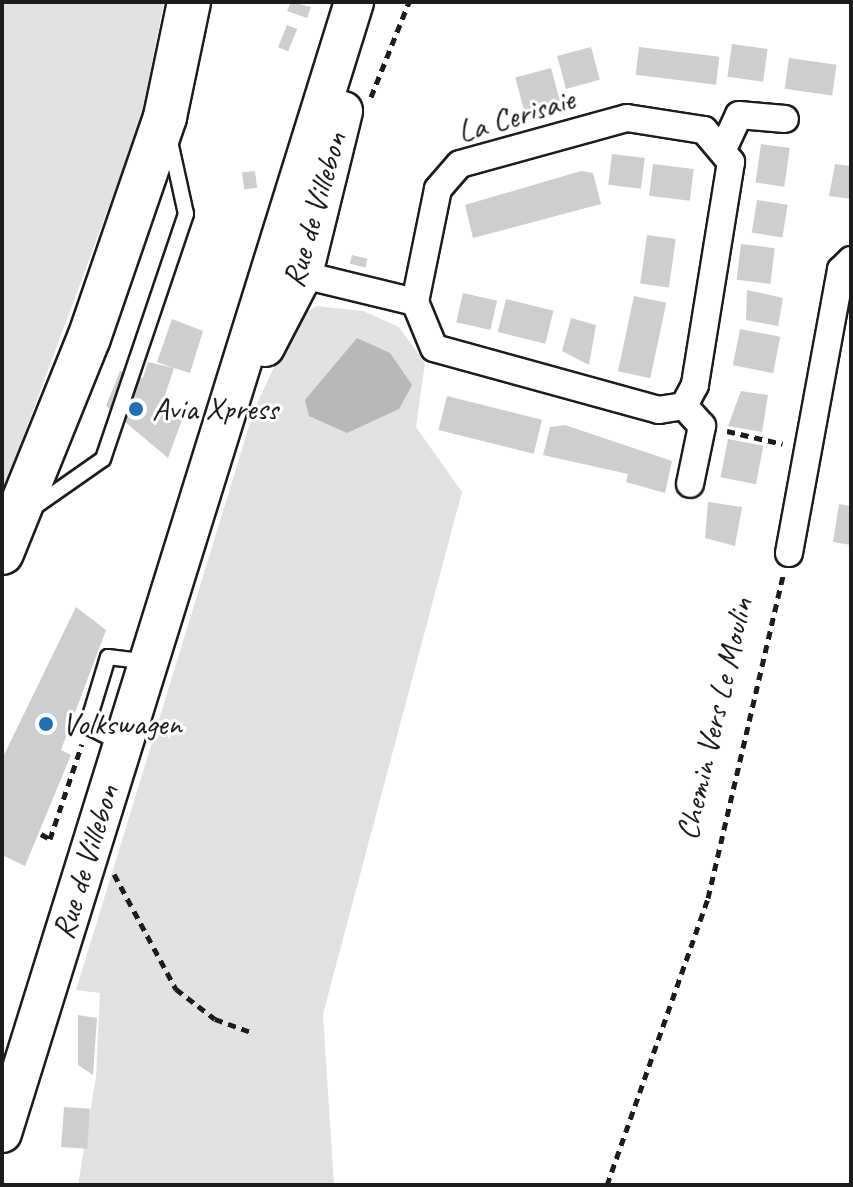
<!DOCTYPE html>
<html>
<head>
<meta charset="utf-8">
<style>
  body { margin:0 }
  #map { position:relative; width:853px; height:1187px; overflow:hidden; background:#fff; font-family:Caveat,sans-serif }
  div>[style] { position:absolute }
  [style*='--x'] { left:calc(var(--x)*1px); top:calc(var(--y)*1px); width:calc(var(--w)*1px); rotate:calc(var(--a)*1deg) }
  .green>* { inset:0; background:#e2e2e2 }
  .water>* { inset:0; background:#b8b8b8 }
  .building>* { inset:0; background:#cecece; transform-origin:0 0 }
  .path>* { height:5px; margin-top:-2.5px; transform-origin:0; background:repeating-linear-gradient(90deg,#1c1c1c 0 8px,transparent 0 14px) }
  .roads { filter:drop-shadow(2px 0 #1c1c1c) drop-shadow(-2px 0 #1c1c1c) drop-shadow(0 2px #1c1c1c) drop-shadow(0 -2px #1c1c1c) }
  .lane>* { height:14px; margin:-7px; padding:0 7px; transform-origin:7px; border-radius:7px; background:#fff }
  .street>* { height:26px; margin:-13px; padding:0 13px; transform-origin:13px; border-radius:13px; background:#fff }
  .secondary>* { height:38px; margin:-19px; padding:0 19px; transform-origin:19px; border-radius:19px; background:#fff }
  .primary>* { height:42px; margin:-21px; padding:0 21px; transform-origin:21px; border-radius:21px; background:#fff }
  .dots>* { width:22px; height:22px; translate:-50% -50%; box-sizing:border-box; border:4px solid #fff; border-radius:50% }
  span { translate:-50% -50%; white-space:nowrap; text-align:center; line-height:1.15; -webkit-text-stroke:6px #fff; paint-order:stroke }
  .street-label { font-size:32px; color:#1c1c1c }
  .poi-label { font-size:32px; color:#1c1c1c }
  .left { translate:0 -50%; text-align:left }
  .frame { position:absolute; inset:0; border:4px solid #1c1c1c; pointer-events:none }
</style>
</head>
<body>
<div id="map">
  <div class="green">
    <div style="clip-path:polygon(2px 2px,164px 2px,141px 120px,2px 494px)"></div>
    <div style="clip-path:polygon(316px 306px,363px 311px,399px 327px,425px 363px,416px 427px,462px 492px,323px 1014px,334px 1185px,78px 1185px,96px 1077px,100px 993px,76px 990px,254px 410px,296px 320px)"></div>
  </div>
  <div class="water">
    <div style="clip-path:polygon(357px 338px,390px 353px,412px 385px,399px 409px,347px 433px,309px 416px,305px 400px)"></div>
  </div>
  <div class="building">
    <div style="clip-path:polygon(291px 2px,311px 7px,307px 18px,287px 11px)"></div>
    <div style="left:287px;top:25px;width:11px;height:24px;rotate:22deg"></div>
    <div style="left:732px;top:44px;width:36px;height:33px;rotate:8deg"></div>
    <div style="left:591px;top:47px;width:34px;height:35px;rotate:75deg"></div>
    <div style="left:639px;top:47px;width:81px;height:28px;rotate:7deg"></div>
    <div style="left:789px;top:58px;width:48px;height:31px;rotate:8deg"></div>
    <div style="left:551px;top:68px;width:34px;height:37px;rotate:75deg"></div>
    <div style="left:761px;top:144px;width:29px;height:39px;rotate:8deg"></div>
    <div style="left:612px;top:154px;width:33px;height:31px;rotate:7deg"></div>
    <div style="left:653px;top:164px;width:41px;height:32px;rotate:7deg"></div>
    <div style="clip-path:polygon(835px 164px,851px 166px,851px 199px,829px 196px)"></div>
    <div style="left:255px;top:171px;width:17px;height:13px;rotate:83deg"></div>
    <div style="clip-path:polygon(581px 171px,593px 173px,601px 204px,473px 238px,465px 205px)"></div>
    <div style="left:757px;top:200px;width:31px;height:33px;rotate:9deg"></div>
    <div style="left:647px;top:235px;width:29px;height:49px;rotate:8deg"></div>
    <div style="left:741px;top:244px;width:34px;height:36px;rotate:7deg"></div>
    <div style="left:352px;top:255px;width:16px;height:9px;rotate:14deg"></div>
    <div style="clip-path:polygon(747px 290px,783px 298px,778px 326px,746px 320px)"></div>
    <div style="left:463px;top:293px;width:35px;height:30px;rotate:13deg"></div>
    <div style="left:634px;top:296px;width:33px;height:77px;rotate:12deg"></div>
    <div style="left:506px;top:299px;width:49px;height:34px;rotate:14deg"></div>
    <div style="clip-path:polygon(571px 318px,596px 325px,589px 365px,562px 351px)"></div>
    <div style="clip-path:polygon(172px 319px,203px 331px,190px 373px,174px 368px,159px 413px,182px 420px,168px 458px,106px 406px,120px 371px,143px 378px,148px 362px,174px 368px,157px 362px)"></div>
    <div style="left:740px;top:329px;width:41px;height:37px;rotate:11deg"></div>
    <div style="clip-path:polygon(741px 391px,768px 395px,762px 432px,728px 426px)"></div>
    <div style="left:447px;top:396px;width:98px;height:35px;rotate:14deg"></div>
    <div style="clip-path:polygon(565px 425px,672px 461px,665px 493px,626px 482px,628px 474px,543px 455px,550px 427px)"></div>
    <div style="left:728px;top:439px;width:36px;height:39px;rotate:11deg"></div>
    <div style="clip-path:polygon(708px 502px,742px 507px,735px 546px,705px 538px)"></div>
    <div style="clip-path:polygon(839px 504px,851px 506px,851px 545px,833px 542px)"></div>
    <div style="clip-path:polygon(76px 607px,106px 630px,61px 750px,71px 755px,25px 866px,2px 855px,2px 759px)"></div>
    <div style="clip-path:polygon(78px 1015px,97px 1018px,93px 1075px,78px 1065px)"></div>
    <div style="left:64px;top:1107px;width:26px;height:40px;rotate:4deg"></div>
  </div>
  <div class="path">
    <div style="--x:371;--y:97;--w:102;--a:-68.2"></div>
    <div style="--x:727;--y:431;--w:57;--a:13.1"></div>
    <div style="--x:41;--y:834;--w:10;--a:29"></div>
    <div style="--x:50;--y:839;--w:100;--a:-71.4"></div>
    <div style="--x:114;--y:874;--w:131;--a:61.7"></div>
    <div style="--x:176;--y:989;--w:49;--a:37.6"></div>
    <div style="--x:215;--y:1019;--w:38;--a:20"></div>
    <div style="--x:607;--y:1185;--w:304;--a:-70.6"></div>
    <div style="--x:708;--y:898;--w:331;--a:-76.9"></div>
  </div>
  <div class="roads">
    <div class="lane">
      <div style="--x:33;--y:508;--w:85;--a:-35"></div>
      <div style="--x:103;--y:459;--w:259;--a:-71.3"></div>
      <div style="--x:186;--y:214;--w:75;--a:-102.4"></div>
      <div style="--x:122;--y:744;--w:39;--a:-153"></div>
      <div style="--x:87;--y:726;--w:72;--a:-73.1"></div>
      <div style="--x:108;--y:657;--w:39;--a:7"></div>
    </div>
    <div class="street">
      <div style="--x:627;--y:118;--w:78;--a:8.9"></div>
      <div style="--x:704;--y:130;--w:42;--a:49.8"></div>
      <div style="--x:731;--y:162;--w:226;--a:99.2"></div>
      <div style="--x:695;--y:385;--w:24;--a:118"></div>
      <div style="--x:684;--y:406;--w:25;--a:171"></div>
      <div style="--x:659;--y:410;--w:233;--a:-164.6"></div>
      <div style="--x:434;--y:348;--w:50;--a:-112.4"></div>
      <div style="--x:415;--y:302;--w:115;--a:-78.5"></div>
      <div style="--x:438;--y:189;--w:33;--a:-49"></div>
      <div style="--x:460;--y:164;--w:173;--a:-15.4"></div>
      <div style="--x:724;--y:147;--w:35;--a:-65"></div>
      <div style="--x:739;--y:115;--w:46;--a:5"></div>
      <div style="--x:287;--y:271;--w:132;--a:13.6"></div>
      <div style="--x:684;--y:406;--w:27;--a:48"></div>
      <div style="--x:702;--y:426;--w:59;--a:101.7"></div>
      <div style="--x:789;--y:553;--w:288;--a:-79.6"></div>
      <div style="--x:841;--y:270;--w:14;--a:-45"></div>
    </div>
    <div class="secondary">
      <div style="--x:265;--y:347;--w:82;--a:-62.5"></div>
      <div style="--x:303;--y:274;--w:168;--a:-76.2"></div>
      <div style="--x:2;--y:1133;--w:1185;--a:-72.71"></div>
    </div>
    <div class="primary">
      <div style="--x:2;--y:553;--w:232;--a:-68"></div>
      <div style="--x:89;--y:338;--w:234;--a:-71"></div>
      <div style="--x:165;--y:117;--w:117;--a:-78.2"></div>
    </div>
  </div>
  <div class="dots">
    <div style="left:136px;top:409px;background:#1f6fb2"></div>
    <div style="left:46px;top:724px;background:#1f6fb2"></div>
  </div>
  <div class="street-label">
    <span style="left:516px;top:116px;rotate:-17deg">La Cerisaie</span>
    <span style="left:315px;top:210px;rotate:-74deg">Rue de Villebon</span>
    <span style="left:715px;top:719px;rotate:-77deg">Chemin Vers Le Moulin</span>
    <span style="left:86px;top:862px;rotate:-73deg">Rue de Villebon</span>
  </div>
  <div class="poi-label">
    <span class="left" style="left:152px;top:409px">Avia Xpress</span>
    <span class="left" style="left:62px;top:724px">Volkswagen</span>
  </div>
  <div class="frame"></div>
</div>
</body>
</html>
